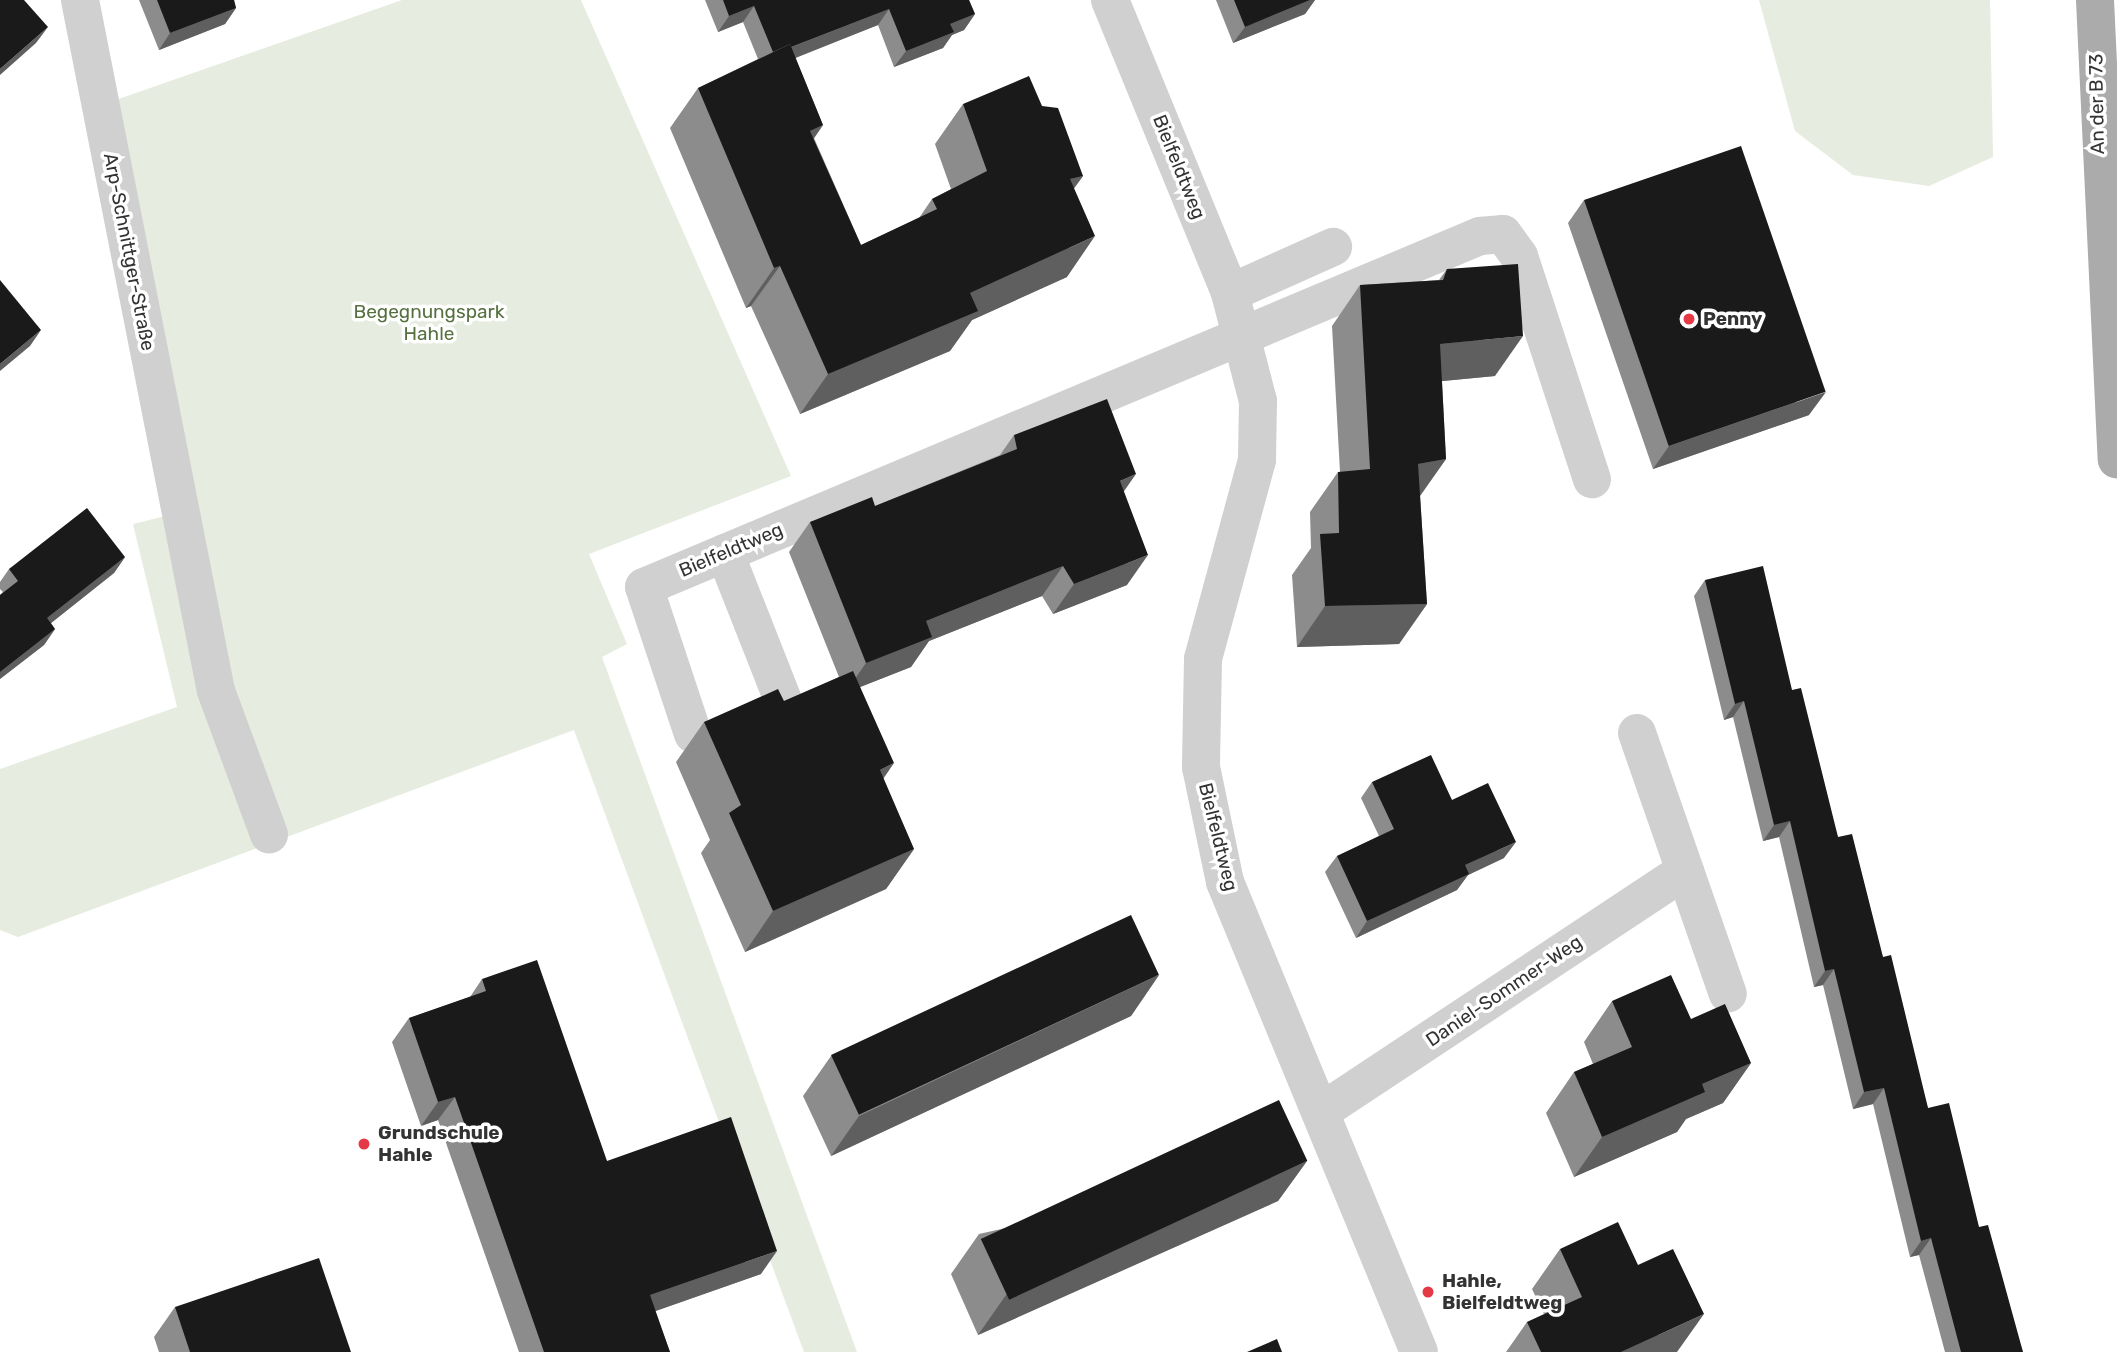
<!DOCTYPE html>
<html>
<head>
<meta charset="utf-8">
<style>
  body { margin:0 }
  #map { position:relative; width:2117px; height:1352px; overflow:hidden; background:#fff; font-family:Rubik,sans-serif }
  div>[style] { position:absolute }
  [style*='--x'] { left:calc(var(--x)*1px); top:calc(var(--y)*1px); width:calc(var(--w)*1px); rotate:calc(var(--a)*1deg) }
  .green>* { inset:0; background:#e6ecdf }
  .minor>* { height:38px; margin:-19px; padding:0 19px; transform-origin:19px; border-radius:19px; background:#d0d0d0 }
  .major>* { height:38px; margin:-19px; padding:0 19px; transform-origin:19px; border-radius:19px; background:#ababab }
  .wall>* { inset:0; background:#8c8c8c }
  .shaded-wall>* { inset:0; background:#5f5f5f }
  .building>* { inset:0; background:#1a1a1a; transform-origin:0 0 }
  .dots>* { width:19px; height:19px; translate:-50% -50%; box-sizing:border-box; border:4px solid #fff; border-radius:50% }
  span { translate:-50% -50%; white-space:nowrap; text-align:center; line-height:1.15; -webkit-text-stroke:7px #fff; paint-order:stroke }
  .street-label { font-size:19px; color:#333 }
  .park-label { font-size:19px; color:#56703f }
  .poi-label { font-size:19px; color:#333; font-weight:700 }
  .left { translate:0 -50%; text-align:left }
</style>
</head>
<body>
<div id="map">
  <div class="green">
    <div style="clip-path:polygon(402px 0,581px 0,791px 476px,589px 554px,627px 644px,602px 657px,857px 1352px,804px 1352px,574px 730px,18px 937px,0 930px,0 769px,177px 707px,133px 524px,190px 510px,113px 101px)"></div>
    <div style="clip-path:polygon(1759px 0,1990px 0,1993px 157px,1929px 186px,1853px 175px,1795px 131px)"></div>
  </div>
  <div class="minor">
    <div style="--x:80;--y:0;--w:704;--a:78.87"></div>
    <div style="--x:216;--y:691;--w:153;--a:69.7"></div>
    <div style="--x:1110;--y:0;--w:317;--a:67.7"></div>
    <div style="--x:1230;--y:293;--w:112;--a:75.5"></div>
    <div style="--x:1258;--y:401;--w:59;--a:91"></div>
    <div style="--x:1257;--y:460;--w:206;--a:105.2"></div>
    <div style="--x:1203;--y:659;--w:108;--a:91.1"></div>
    <div style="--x:1201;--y:767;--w:117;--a:78.2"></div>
    <div style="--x:1225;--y:882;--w:508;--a:67.57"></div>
    <div style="--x:1230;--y:293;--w:113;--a:-24.1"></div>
    <div style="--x:725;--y:553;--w:163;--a:68.5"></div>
    <div style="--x:1637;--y:733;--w:276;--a:70.8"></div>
    <div style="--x:693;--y:734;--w:155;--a:-108.4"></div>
    <div style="--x:644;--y:587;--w:907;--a:-22.78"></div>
    <div style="--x:1480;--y:236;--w:23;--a:-5"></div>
    <div style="--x:1503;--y:234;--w:27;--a:54"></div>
    <div style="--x:1519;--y:256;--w:235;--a:71.9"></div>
    <div style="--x:1322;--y:1111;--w:435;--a:-33.5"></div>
  </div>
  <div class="major">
    <div style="--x:2095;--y:0;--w:460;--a:87.3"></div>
  </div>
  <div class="wall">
    <div style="clip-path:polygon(139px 0,234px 0,236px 8px,225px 24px,159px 50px)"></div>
    <div style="clip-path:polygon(705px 0,969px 0,975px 14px,964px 30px,952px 35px,943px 48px,894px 67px,878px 25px,795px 57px,823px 125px,814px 138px,861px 245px,919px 218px,932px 199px,951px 189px,935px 144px,963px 104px,1042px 106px,1083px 176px,1074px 188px,1067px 277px,972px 320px,950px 351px,800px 414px,751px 306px,746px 308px,670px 128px,698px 88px,758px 59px,743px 22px,718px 32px)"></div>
    <div style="clip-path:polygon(1216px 0,1315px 0,1305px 14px,1233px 43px)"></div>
    <div style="clip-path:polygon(1584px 200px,1809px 415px,1653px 469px,1568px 223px)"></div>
    <div style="clip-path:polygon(1447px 269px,1495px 376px,1442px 381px,1446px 459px,1420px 495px,1427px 604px,1399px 644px,1297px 647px,1292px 575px,1311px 548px,1310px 512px,1338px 472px,1340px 472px,1332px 326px,1360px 285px,1439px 280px)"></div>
    <div style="clip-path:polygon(1014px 435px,1124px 492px,1127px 585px,1053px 614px,1042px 596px,929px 641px,911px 667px,860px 687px,883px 779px,914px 849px,886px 889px,745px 952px,701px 853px,710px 840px,676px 762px,704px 722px,784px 701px,839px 677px,789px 552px,810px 522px,875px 506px,1000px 455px)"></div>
    <div style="clip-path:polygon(125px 557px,114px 573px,51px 623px,55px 629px,44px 645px,0 679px,0 595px,3px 592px,0 589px,0 582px,9px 569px)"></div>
    <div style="clip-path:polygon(1705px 580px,1792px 690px,1838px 837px,1883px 957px,1928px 1108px,1979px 1227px,2023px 1352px,1945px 1352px,1919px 1255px,1910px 1257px,1873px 1104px,1853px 1109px,1823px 985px,1814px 987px,1779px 837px,1763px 841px,1733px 717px,1724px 720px,1694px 596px)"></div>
    <div style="clip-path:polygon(1372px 782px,1452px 800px,1504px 858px,1468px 875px,1457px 890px,1356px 938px,1325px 872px,1337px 856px,1379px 836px,1361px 798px)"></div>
    <div style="clip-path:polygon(1159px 975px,1131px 1016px,831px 1156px,803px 1096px,831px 1056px)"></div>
    <div style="clip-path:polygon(482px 979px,607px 1161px,761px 1274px,655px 1311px,670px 1352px,519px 1352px,438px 1120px,421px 1126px,392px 1042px,409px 1018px,470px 997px)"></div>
    <div style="clip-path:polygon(1612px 1001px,1691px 1019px,1751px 1063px,1723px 1103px,1686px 1119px,1677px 1132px,1574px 1177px,1546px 1113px,1574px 1072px,1593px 1064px,1584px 1042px)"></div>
    <div style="clip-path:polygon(1307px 1161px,1278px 1201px,978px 1335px,951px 1274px,979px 1234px)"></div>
    <div style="clip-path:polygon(1560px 1249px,1677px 1352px,1506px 1352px,1527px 1322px,1544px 1314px,1532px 1289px)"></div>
    <div style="clip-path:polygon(175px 1307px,351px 1352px,159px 1352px,154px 1337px)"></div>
  </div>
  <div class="shaded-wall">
    <div style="clip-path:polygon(1310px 0,1315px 0,1305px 14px,1233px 43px,1245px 27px)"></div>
    <div style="clip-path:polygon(754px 6px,743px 22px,718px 32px,729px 16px)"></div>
    <div style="clip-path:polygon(236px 8px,225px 24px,159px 50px,170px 33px)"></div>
    <div style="clip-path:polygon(889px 9px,878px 25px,763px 71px,774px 54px)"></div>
    <div style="clip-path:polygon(975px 14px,964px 30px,952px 35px,943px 48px,894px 67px,906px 51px,950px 24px)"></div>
    <div style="clip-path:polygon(48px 27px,36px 43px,0 75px,0 69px)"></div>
    <div style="clip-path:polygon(823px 125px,795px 166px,810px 131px)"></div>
    <div style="clip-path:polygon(1083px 176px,1054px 216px,1070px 179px)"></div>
    <div style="clip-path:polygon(1095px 236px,1067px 277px,972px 320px,950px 351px,800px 414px,828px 374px,970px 293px)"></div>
    <div style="clip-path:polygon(780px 266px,751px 306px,746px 308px,774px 268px)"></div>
    <div style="clip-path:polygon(41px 330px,30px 346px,0 371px,0 364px)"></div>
    <div style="clip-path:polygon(1523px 336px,1495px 376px,1412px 384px,1440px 344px)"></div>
    <div style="clip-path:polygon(1826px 392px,1809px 415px,1653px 469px,1669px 446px)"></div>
    <div style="clip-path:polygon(1446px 459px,1418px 499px,1418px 464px)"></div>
    <div style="clip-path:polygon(1136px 474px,1115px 504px,1120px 481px)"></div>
    <div style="clip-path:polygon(1148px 555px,1127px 585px,1053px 614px,1074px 584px)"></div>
    <div style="clip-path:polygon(125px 557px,114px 573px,36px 635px,47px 618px)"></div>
    <div style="clip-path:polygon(1063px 566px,1042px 596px,929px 641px,911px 667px,845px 693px,866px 663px,926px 621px)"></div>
    <div style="clip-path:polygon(1427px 604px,1399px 644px,1297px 647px,1325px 606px)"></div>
    <div style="clip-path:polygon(55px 629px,44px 645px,0 679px,0 672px)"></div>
    <div style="clip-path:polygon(1744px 701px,1733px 717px,1724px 720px,1735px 704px)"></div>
    <div style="clip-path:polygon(894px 763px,866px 804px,880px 770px)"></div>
    <div style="clip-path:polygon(1790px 821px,1779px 837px,1763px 841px,1774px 825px)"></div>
    <div style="clip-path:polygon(1516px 842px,1504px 858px,1468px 875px,1457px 890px,1356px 938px,1367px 921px,1465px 865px)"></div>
    <div style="clip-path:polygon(914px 849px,886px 889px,745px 952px,773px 911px)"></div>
    <div style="clip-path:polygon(1834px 969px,1823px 985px,1814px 987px,1825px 971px)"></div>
    <div style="clip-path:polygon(1159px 975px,1131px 1016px,831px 1156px,859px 1116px)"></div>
    <div style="clip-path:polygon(1751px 1063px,1723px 1103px,1686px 1119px,1677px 1132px,1574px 1177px,1602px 1137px,1702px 1084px)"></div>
    <div style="clip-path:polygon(1884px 1088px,1873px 1104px,1853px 1109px,1864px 1092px)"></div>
    <div style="clip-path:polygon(455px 1097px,438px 1120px,421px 1126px,438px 1102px)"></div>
    <div style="clip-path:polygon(1307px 1161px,1278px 1201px,978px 1335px,1006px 1295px)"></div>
    <div style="clip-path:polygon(1931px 1238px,1919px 1255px,1910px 1257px,1921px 1241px)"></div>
    <div style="clip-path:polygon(777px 1251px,761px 1274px,633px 1319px,650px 1295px)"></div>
    <div style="clip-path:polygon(1704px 1314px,1677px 1352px,1621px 1352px)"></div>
  </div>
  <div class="building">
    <div style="clip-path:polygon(0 0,24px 0,48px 27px,0 69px)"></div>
    <div style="clip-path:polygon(157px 0,234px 0,236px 8px,170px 33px)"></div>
    <div style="clip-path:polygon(723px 0,969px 0,975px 14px,950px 24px,954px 32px,906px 51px,889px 9px,791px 47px,790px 44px,773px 52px,754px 6px,729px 16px)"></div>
    <div style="clip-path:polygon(1234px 0,1310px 0,1245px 27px)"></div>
    <div style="clip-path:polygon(790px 44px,823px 125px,810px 131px,861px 245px,937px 209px,932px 199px,987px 171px,963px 104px,1029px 76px,1042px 106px,1058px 108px,1083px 176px,1070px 179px,1095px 236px,970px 293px,978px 311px,828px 374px,780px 266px,774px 268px,698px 88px)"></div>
    <div style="left:1741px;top:146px;width:260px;height:166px;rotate:71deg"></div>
    <div style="clip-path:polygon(1518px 264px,1523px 336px,1440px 344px,1446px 459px,1418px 464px,1427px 604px,1325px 606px,1320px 534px,1339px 533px,1338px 472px,1370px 469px,1360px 285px,1443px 280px,1447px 269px)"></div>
    <div style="clip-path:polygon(0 280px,41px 330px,0 364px)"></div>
    <div style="clip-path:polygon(1107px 399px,1136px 474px,1120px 481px,1148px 555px,1074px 584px,1063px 566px,926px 621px,932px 637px,866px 663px,810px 522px,872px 497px,875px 506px,1017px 449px,1014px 435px)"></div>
    <div style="clip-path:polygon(87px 508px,125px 557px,47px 618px,55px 629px,0 672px,0 595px,18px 581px,9px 569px)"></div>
    <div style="clip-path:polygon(1763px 566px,1792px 690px,1801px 688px,1838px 837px,1852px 834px,1883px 957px,1891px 955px,1928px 1108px,1949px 1103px,1979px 1227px,1988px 1225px,2023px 1352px,1961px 1352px,1931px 1238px,1921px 1241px,1884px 1088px,1864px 1092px,1834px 969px,1825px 971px,1790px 821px,1774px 825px,1744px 701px,1735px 704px,1705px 580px)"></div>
    <div style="clip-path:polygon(853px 671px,894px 763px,880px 770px,914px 849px,773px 911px,729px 813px,741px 805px,704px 722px,778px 689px,784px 701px)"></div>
    <div style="clip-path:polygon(1431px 755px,1452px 800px,1488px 783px,1516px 842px,1465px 865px,1469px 874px,1367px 921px,1337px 856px,1394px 829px,1372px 782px)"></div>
    <div style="left:1131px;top:915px;width:66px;height:331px;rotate:65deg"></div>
    <div style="clip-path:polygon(537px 960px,607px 1161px,731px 1117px,777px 1251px,650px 1295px,670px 1352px,544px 1352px,455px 1097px,438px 1102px,409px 1018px,486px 991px,482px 979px)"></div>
    <div style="clip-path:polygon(1671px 975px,1691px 1019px,1725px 1004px,1751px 1063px,1702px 1084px,1705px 1092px,1602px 1137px,1574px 1072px,1632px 1047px,1612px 1001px)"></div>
    <div style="left:1279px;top:1100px;width:67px;height:329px;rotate:65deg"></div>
    <div style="clip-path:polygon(1618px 1222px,1638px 1265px,1673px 1249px,1704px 1314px,1621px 1352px,1541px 1352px,1527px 1322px,1582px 1297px,1560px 1249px)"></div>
    <div style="clip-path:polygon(319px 1258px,351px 1352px,190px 1352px,175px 1307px)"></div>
    <div style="clip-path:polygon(1277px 1339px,1282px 1352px,1247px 1352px)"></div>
  </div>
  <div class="dots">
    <div style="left:1689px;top:319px;background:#e63946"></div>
    <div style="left:364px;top:1144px;background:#e63946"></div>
    <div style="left:1428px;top:1292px;background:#e63946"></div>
  </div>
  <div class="street-label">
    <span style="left:2097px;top:104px;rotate:-91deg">An der B 73</span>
    <span style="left:1179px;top:167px;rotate:68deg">Bielfeldtweg</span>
    <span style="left:129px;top:252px;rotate:79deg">Arp-Schnittger-Straße</span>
    <span style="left:731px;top:550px;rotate:-23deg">Bielfeldtweg</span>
    <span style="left:1218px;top:837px;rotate:76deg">Bielfeldtweg</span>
    <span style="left:1504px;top:991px;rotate:-34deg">Daniel-Sommer-Weg</span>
  </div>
  <div class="park-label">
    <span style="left:429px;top:323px">Begegnungspark<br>Hahle</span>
  </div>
  <div class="poi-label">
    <span class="left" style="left:1703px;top:319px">Penny</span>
    <span class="left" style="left:378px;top:1144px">Grundschule<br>Hahle</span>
    <span class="left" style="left:1442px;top:1292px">Hahle,<br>Bielfeldtweg</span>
  </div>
</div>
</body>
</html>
